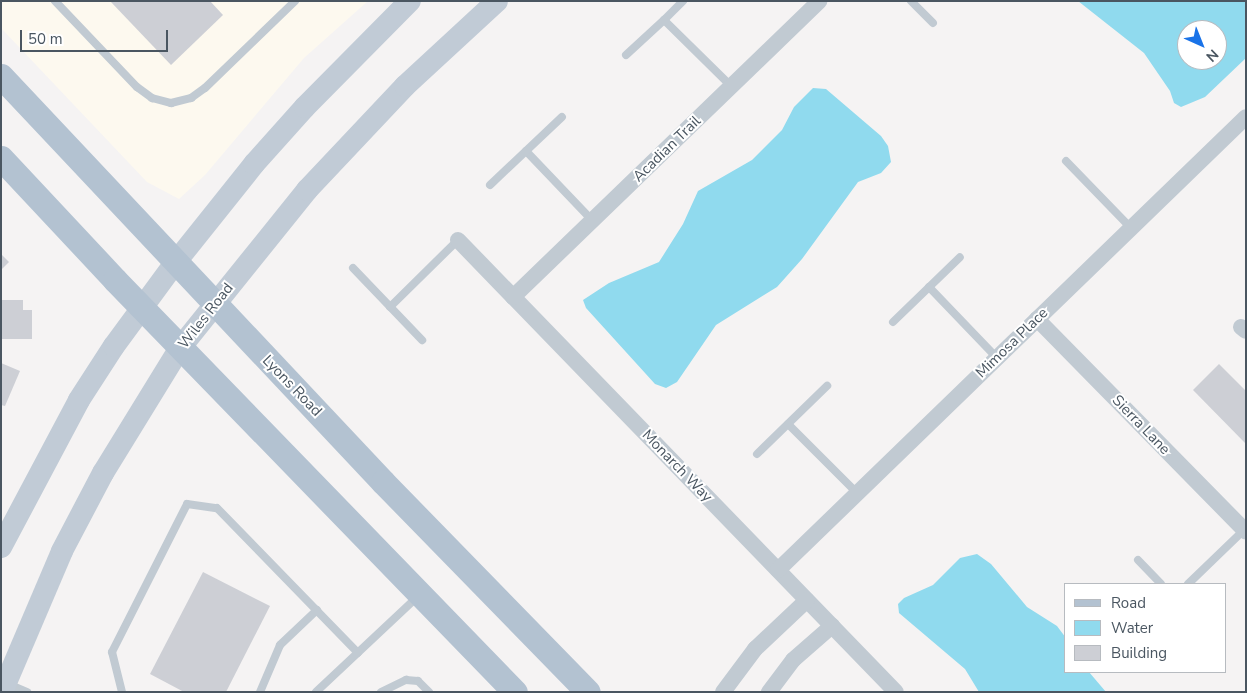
<!DOCTYPE html>
<html>
<head>
<meta charset="utf-8">
<style>
  body { margin:0 }
  #map { position:relative; width:1247px; height:693px; overflow:hidden; background:#f5f3f3; font-family:"Nunito Sans",sans-serif }
  div>[style] { position:absolute }
  [style*='--x'] { left:calc(var(--x)*1px); top:calc(var(--y)*1px); width:calc(var(--w)*1px); rotate:calc(var(--a)*1deg) }
  .commercial>* { inset:0; background:#fdf9ef }
  .water>* { inset:0; background:#90daee }
  .building>* { inset:0; background:#cdcfd5 }
  .service>* { height:8px; margin:-4px; padding:0 4px; transform-origin:4px; border-radius:4px; background:#c1cad2 }
  .minor>* { height:16px; margin:-8px; padding:0 8px; transform-origin:8px; border-radius:8px; background:#c1cad2 }
  .secondary>* { height:22px; margin:-11px; padding:0 11px; transform-origin:11px; border-radius:11px; background:#c1cbd6 }
  .primary>* { height:25px; margin:-12.5px; padding:0 12.5px; transform-origin:12.5px; border-radius:12.5px; background:#b3c2d1 }
  span { translate:-50% -50%; white-space:nowrap; text-align:center; line-height:1.15; -webkit-text-stroke:4px #fff; paint-order:stroke }
  .street-label { font-size:15px; color:#4a5661 }
  .frame { position:absolute; inset:0; border:2px solid #4a5661; pointer-events:none }
  .legend { position:absolute; left:1064px; top:583px; width:162px; height:90px; box-sizing:border-box; background:#fff; border:1px solid #b7bbc0; margin:0; padding:6px 9px; list-style:none; font-size:15px; color:#4a5661 }
  .legend li { display:flex; align-items:center; gap:10px; height:25px }
  .legend b { width:25px; border:1px solid #b7bbc0 }
  .north { position:absolute; left:1177px; top:20px; width:50px; height:50px; box-sizing:border-box; background:#fff; border:1px solid #b7bbc0; border-radius:50%; rotate:136deg; font-size:14px; font-weight:700; line-height:20px; text-align:center; color:#4a5661 }
  .north::after { content:''; display:block; margin:auto; width:18px; height:22px; background:#1a73e8; clip-path:polygon(50% 0,100% 100%,50% 72%,0 100%) }
  .scale { position:absolute; left:20px; top:30px; width:148px; height:22px; box-sizing:border-box; border:2px solid #4a5661; border-top:0; padding-left:6px; font-size:15px; line-height:18px; white-space:nowrap; color:#4a5661; -webkit-text-stroke:4px #fff; paint-order:stroke }
</style>
</head>
<body>
<div id="map">
  <div class="commercial">
    <div style="clip-path:polygon(1px 1px,368px 1px,304px 58px,205px 175px,179px 199px,147px 182px,1px 28px)"></div>
  </div>
  <div class="water">
    <div style="clip-path:polygon(evenodd,1078px 1px,1246px 1px,1246px 58px,1205px 97px,1181px 107px,1174px 103px,1170px 91px,1144px 53px,1078px 1px,1187px 30px,1217px 30px,1217px 60px,1187px 60px,1187px 30px)"></div>
    <div style="clip-path:polygon(813px 88px,826px 89px,881px 136px,888px 146px,891px 162px,881px 173px,858px 182px,802px 259px,777px 287px,716px 325px,677px 382px,666px 388px,655px 384px,586px 308px,583px 300px,609px 283px,659px 262px,683px 224px,698px 191px,752px 160px,782px 130px,794px 107px)"></div>
    <div style="clip-path:polygon(977px 554px,991px 564px,1027px 607px,1057px 626px,1066px 638px,1066px 672px,1089px 672px,1106px 692px,979px 692px,965px 669px,899px 613px,898px 604px,904px 598px,933px 585px,960px 558px)"></div>
  </div>
  <div class="building">
    <div style="clip-path:polygon(110px 1px,210px 1px,223px 15px,171px 65px)"></div>
    <div style="clip-path:polygon(1px 254px,9px 262px,1px 270px)"></div>
    <div style="clip-path:polygon(1px 300px,23px 300px,23px 310px,32px 310px,32px 339px,1px 339px)"></div>
    <div style="clip-path:polygon(1px 363px,20px 371px,5px 406px,1px 405px)"></div>
    <div style="clip-path:polygon(1219px 364px,1246px 391px,1246px 444px,1193px 390px)"></div>
    <div style="clip-path:polygon(203px 572px,270px 606px,226px 692px,184px 692px,150px 674px)"></div>
  </div>
  <div class="service">
    <div style="--x:55;--y:1;--w:119;--a:46.4"></div>
    <div style="--x:137;--y:87;--w:19;--a:36"></div>
    <div style="--x:152;--y:98;--w:20;--a:15"></div>
    <div style="--x:171;--y:103;--w:21;--a:-14"></div>
    <div style="--x:191;--y:98;--w:17;--a:-36"></div>
    <div style="--x:205;--y:88;--w:125;--a:-44"></div>
    <div style="--x:911;--y:1;--w:31;--a:45"></div>
    <div style="--x:664;--y:20;--w:27;--a:-45"></div>
    <div style="--x:626;--y:55;--w:52;--a:-42.6"></div>
    <div style="--x:664;--y:20;--w:95;--a:44.6"></div>
    <div style="--x:526;--y:151;--w:95;--a:46.3"></div>
    <div style="--x:1066;--y:161;--w:93;--a:45.9"></div>
    <div style="--x:490;--y:185;--w:99;--a:-43.4"></div>
    <div style="--x:353;--y:268;--w:100;--a:46.2"></div>
    <div style="--x:929;--y:287;--w:98;--a:46.2"></div>
    <div style="--x:390;--y:307;--w:95;--a:-44.6"></div>
    <div style="--x:893;--y:322;--w:93;--a:-44.1"></div>
    <div style="--x:788;--y:424;--w:98;--a:45"></div>
    <div style="--x:757;--y:454;--w:98;--a:-44.2"></div>
    <div style="--x:1138;--y:560;--w:33;--a:46"></div>
    <div style="--x:1188;--y:584;--w:78;--a:-44"></div>
    <div style="--x:8;--y:684;--w:21;--a:23"></div>
    <div style="--x:122;--y:692;--w:41;--a:-104"></div>
    <div style="--x:112;--y:652;--w:166;--a:-63.1"></div>
    <div style="--x:187;--y:504;--w:30;--a:8"></div>
    <div style="--x:217;--y:508;--w:202;--a:45.8"></div>
    <div style="--x:260;--y:692;--w:51;--a:-66.9"></div>
    <div style="--x:280;--y:645;--w:51;--a:-43.4"></div>
    <div style="--x:316;--y:692;--w:139;--a:-43.2"></div>
    <div style="--x:381;--y:692;--w:28;--a:-26"></div>
    <div style="--x:406;--y:680;--w:12;--a:5"></div>
    <div style="--x:418;--y:681;--w:16;--a:45"></div>
  </div>
  <div class="minor">
    <div style="--x:458;--y:240;--w:629;--a:45.9"></div>
    <div style="--x:513;--y:297;--w:426;--a:-44"></div>
    <div style="--x:1037;--y:319;--w:298;--a:45.5"></div>
    <div style="--x:1241;--y:327;--w:6;--a:39"></div>
    <div style="--x:778;--y:570;--w:651;--a:-44.07"></div>
    <div style="--x:723;--y:692;--w:54;--a:-53.3"></div>
    <div style="--x:755;--y:649;--w:71;--a:-43.3"></div>
    <div style="--x:769;--y:692;--w:40;--a:-53"></div>
    <div style="--x:793;--y:660;--w:52;--a:-41.1"></div>
  </div>
  <div class="secondary">
    <div style="--x:1;--y:547;--w:166;--a:-62"></div>
    <div style="--x:79;--y:400;--w:64;--a:-57.1"></div>
    <div style="--x:114;--y:346;--w:103;--a:-53.7"></div>
    <div style="--x:175;--y:263;--w:127;--a:-51.4"></div>
    <div style="--x:254;--y:164;--w:76;--a:-48.2"></div>
    <div style="--x:305;--y:107;--w:149;--a:-45.3"></div>
    <div style="--x:2;--y:692;--w:153;--a:-66.9"></div>
    <div style="--x:62;--y:551;--w:88;--a:-62.3"></div>
    <div style="--x:103;--y:473;--w:147;--a:-58.4"></div>
    <div style="--x:180;--y:348;--w:203;--a:-51.2"></div>
    <div style="--x:307;--y:190;--w:143;--a:-46.7"></div>
    <div style="--x:405;--y:86;--w:125;--a:-42.7"></div>
  </div>
  <div class="primary">
    <div style="--x:1;--y:76;--w:557;--a:46.74"></div>
    <div style="--x:383;--y:482;--w:293;--a:45.7"></div>
    <div style="--x:1;--y:158;--w:167;--a:46.9"></div>
    <div style="--x:115;--y:280;--w:574;--a:45.85"></div>
  </div>
  <div class="street-label">
    <span style="left:667px;top:149px;rotate:-44deg">Acadian Trail</span>
    <span style="left:206px;top:316px;rotate:-52deg">Wiles Road</span>
    <span style="left:1012px;top:343px;rotate:-44deg">Mimosa Place</span>
    <span style="left:292px;top:386px;rotate:46deg">Lyons Road</span>
    <span style="left:1141px;top:425px;rotate:46deg">Sierra Lane</span>
    <span style="left:677px;top:466px;rotate:46deg">Monarch Way</span>
  </div>
  <div class="frame"></div>
  <ul class="legend">
  <li><b style="height:6px;background:#b3c2d1"></b>Road</li>
  <li><b style="height:14px;background:#90daee"></b>Water</li>
  <li><b style="height:14px;background:#cdcfd5"></b>Building</li>
  </ul>
  <div class="north">N</div>
  <div class="scale">50 m</div>
</div>
</body>
</html>
